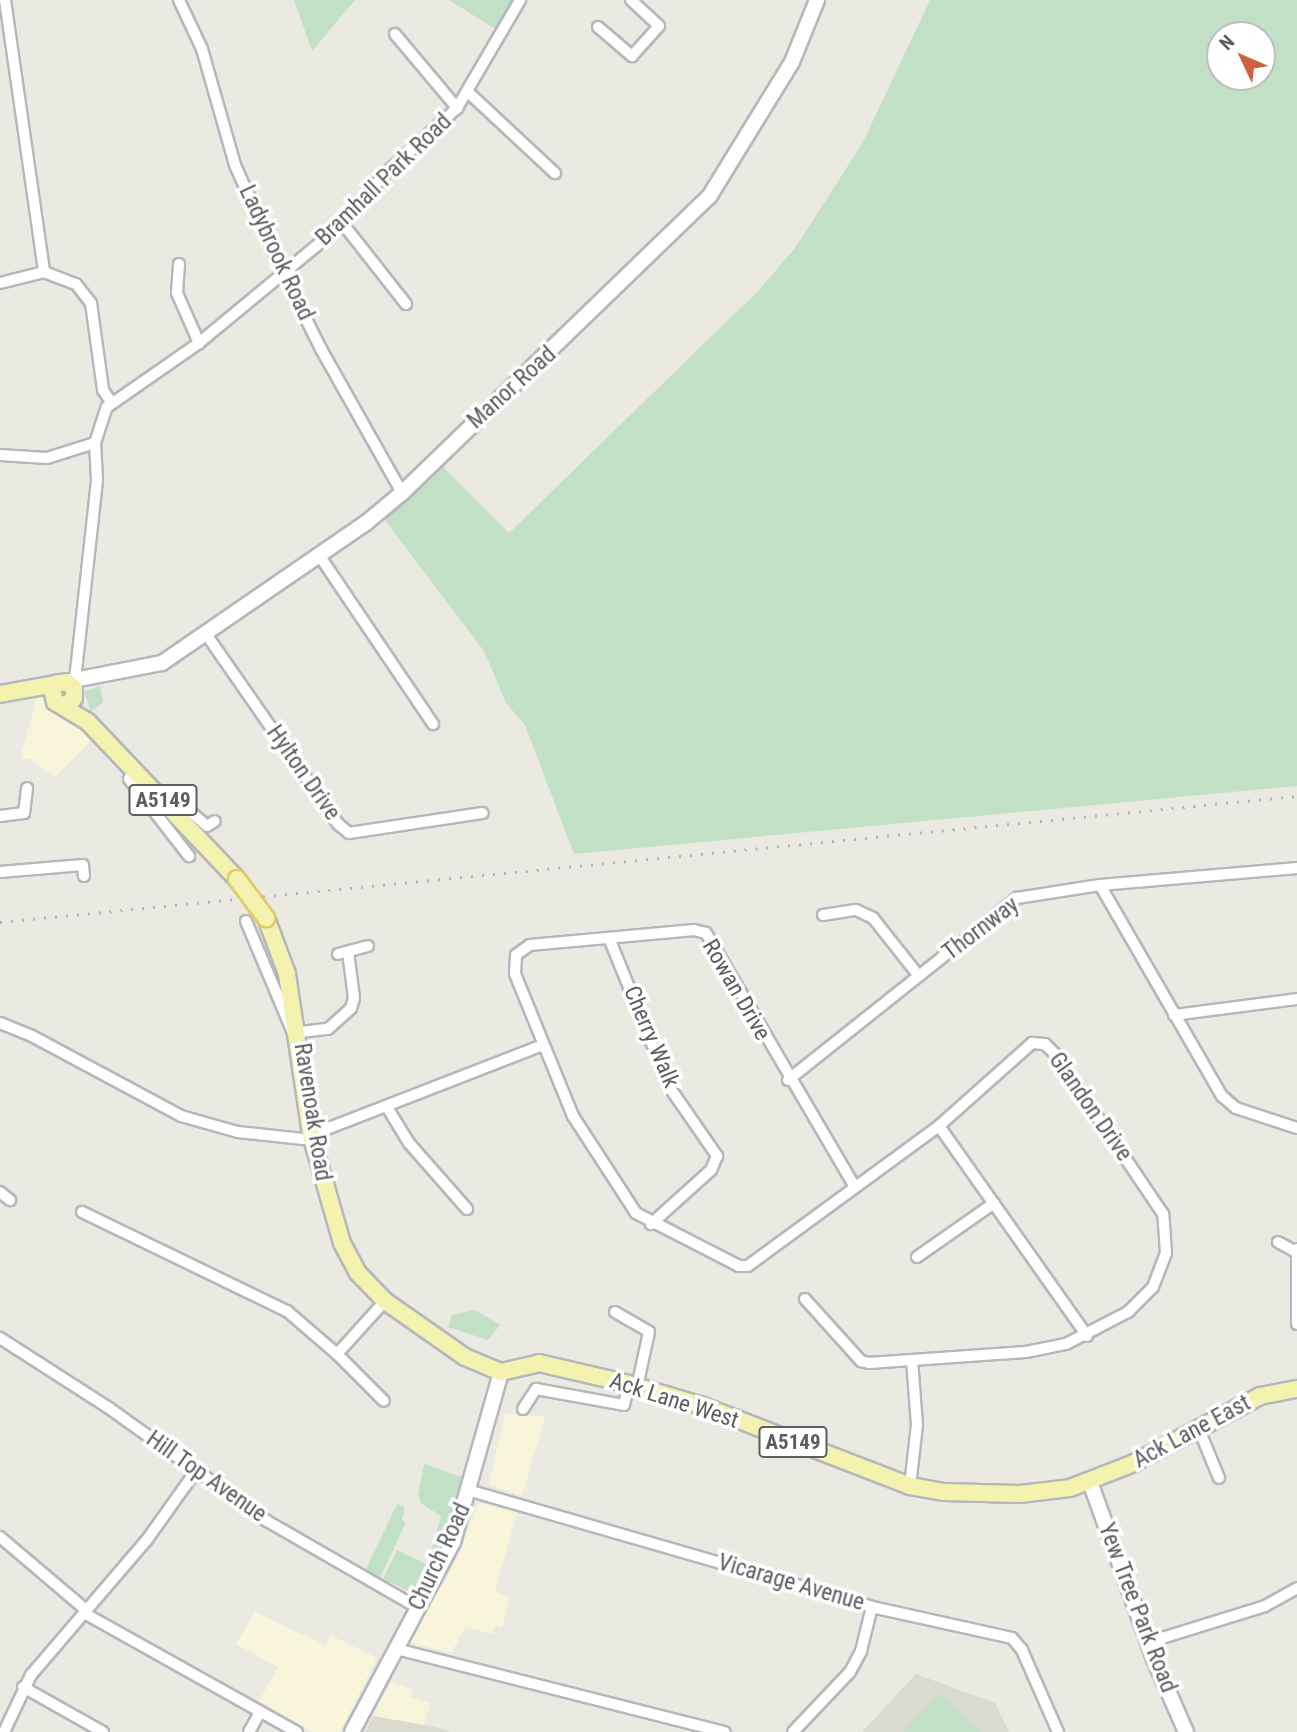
<!DOCTYPE html>
<html>
<head>
<meta charset="utf-8">
<style>
  body { margin:0 }
  #map { position:relative; width:1297px; height:1732px; overflow:hidden; background:#ebeae2; font-family:"Roboto Condensed",sans-serif }
  div>[style] { position:absolute }
  [style*='--x'] { left:calc(var(--x)*1px); top:calc(var(--y)*1px); width:calc(var(--w)*1px); rotate:calc(var(--a)*1deg) }
  .commercial>* { inset:0; background:#f9f5da }
  .education>* { inset:0; background:#dbdad1 }
  .green>* { inset:0; background:#c2e0c6; transform-origin:0 0 }
  .roads { filter:drop-shadow(2px 0 #b5b7bb) drop-shadow(-2px 0 #b5b7bb) drop-shadow(0 2px #b5b7bb) drop-shadow(0 -2px #b5b7bb) }
  .street>* { height:10px; margin:-5px; padding:0 5px; transform-origin:5px; border-radius:5px; background:#fff }
  .secondary>* { height:14px; margin:-7px; padding:0 7px; transform-origin:7px; border-radius:7px; background:#fff }
  .primary>* { height:16px; margin:-8px; padding:0 8px; transform-origin:8px; border-radius:8px; background:#f4f2af }
  .rail>* { height:2.5px; margin-top:-1.25px; transform-origin:0; background:repeating-linear-gradient(90deg,#b2b3b3 0 2px,transparent 0 11px) }
  .bridges { filter:drop-shadow(2px 0 #decc69) drop-shadow(-2px 0 #decc69) drop-shadow(0 2px #decc69) drop-shadow(0 -2px #decc69) }
  .primary-bridge>* { height:16px; margin:-8px; padding:0 8px; transform-origin:8px; border-radius:8px; background:#f4f2af }
  span { translate:-50% -50%; white-space:nowrap; text-align:center; line-height:1.15; -webkit-text-stroke:7px #fff; paint-order:stroke }
  .shield-label span { padding:2px 5px; background:#fff; border:2px solid; border-radius:5px; -webkit-text-stroke-width:0 }
  .shield-label { font-size:21px; color:#5b5d61; font-weight:700 }
  .street-label { font-size:23px; color:#5b5d61 }
  .north { position:absolute; left:1206px; top:21px; width:70px; height:70px; box-sizing:border-box; background:#fff; border:2px solid #bdbec0; border-radius:50%; rotate:314deg; font-size:19px; font-weight:700; line-height:28px; text-align:center; color:#5b5d61 }
  .north::after { content:''; display:block; margin:auto; width:24px; height:32px; background:#d16042; clip-path:polygon(50% 0,100% 100%,50% 72%,0 100%) }
</style>
</head>
<body>
<div id="map">
  <div class="commercial">
    <div style="clip-path:polygon(37px 697px,55px 704px,95px 736px,55px 777px,30px 759px,20px 759px)"></div>
    <div style="clip-path:polygon(505px 1413px,545px 1417px,522px 1496px,489px 1484px)"></div>
    <div style="clip-path:polygon(479px 1503px,517px 1512px,495px 1591px,510px 1598px,502px 1628px,495px 1626px,493px 1634px,466px 1627px,451px 1653px,408px 1642px,452px 1569px)"></div>
    <div style="clip-path:polygon(255px 1612px,325px 1645px,330px 1635px,377px 1658px,340px 1732px,313px 1732px,259px 1701px,278px 1667px,236px 1644px)"></div>
    <div style="clip-path:polygon(390px 1682px,413px 1690px,411px 1697px,430px 1703px,424px 1725px,373px 1716px)"></div>
  </div>
  <div class="education">
    <div style="clip-path:polygon(916px 1674px,995px 1703px,1009px 1732px,862px 1732px)"></div>
    <div style="clip-path:polygon(373px 1716px,435px 1727px,451px 1732px,365px 1732px)"></div>
  </div>
  <div class="green">
    <div style="clip-path:polygon(294px 0,355px 0,312px 51px)"></div>
    <div style="clip-path:polygon(449px 0,510px 0,521px 8px,508px 37px)"></div>
    <div style="clip-path:polygon(evenodd,930px 0,1297px 0,1297px 786px,574px 854px,525px 725px,506px 703px,484px 651px,384px 519px,443px 467px,509px 533px,759px 290px,795px 248px,862px 144px,930px 0,1220px 35px,1262px 35px,1262px 77px,1220px 77px,1220px 35px)"></div>
    <div style="clip-path:polygon(100px 686px,103px 702px,91px 712px,84px 692px)"></div>
    <div style="clip-path:polygon(475px 1310px,500px 1325px,488px 1340px,448px 1327px,452px 1315px)"></div>
    <div style="clip-path:polygon(424px 1464px,464px 1478px,454px 1515px,436px 1552px,432px 1548px,441px 1516px,421px 1503px,418px 1495px)"></div>
    <div style="clip-path:polygon(397px 1504px,405px 1507px,402px 1520px,406px 1522px,380px 1578px,365px 1571px)"></div>
    <div style="left:397px;top:1550px;width:34px;height:32px;rotate:26deg"></div>
    <div style="clip-path:polygon(940px 1693px,980px 1732px,903px 1732px)"></div>
  </div>
  <div class="roads">
    <div class="street">
      <div style="--x:5;--y:0;--w:275;--a:81.8"></div>
      <div style="--x:44;--y:272;--w:34;--a:21"></div>
      <div style="--x:76;--y:284;--w:24;--a:52"></div>
      <div style="--x:91;--y:303;--w:88;--a:82.1"></div>
      <div style="--x:103;--y:390;--w:14;--a:56"></div>
      <div style="--x:179;--y:0;--w:54;--a:64.9"></div>
      <div style="--x:202;--y:49;--w:121;--a:74.1"></div>
      <div style="--x:235;--y:165;--w:118;--a:66"></div>
      <div style="--x:283;--y:273;--w:85;--a:63.4"></div>
      <div style="--x:321;--y:349;--w:165;--a:60.6"></div>
      <div style="--x:598;--y:27;--w:45;--a:40.5"></div>
      <div style="--x:632;--y:56;--w:40;--a:-48"></div>
      <div style="--x:659;--y:26;--w:38;--a:-137"></div>
      <div style="--x:395;--y:34;--w:97;--a:50"></div>
      <div style="--x:468;--y:92;--w:119;--a:43"></div>
      <div style="--x:343;--y:224;--w:102;--a:51.8"></div>
      <div style="--x:179;--y:264;--w:29;--a:94"></div>
      <div style="--x:177;--y:293;--w:55;--a:66.3"></div>
      <div style="--x:0;--y:283;--w:45;--a:-14"></div>
      <div style="--x:0;--y:455;--w:47;--a:3.7"></div>
      <div style="--x:47;--y:458;--w:50;--a:-17.4"></div>
      <div style="--x:319;--y:555;--w:204;--a:56"></div>
      <div style="--x:206;--y:634;--w:231;--a:55.2"></div>
      <div style="--x:338;--y:824;--w:14;--a:39"></div>
      <div style="--x:349;--y:833;--w:135;--a:-8.5"></div>
      <div style="--x:75;--y:680;--w:201;--a:-83.7"></div>
      <div style="--x:97;--y:480;--w:37;--a:-93"></div>
      <div style="--x:95;--y:443;--w:38;--a:-72"></div>
      <div style="--x:107;--y:407;--w:112;--a:-34.8"></div>
      <div style="--x:199;--y:343;--w:187;--a:-39.6"></div>
      <div style="--x:343;--y:224;--w:62;--a:-50.2"></div>
      <div style="--x:383;--y:176;--w:100;--a:-42.6"></div>
      <div style="--x:457;--y:108;--w:125;--a:-59.7"></div>
      <div style="--x:134;--y:768;--w:12;--a:114"></div>
      <div style="--x:129;--y:779;--w:98;--a:52.1"></div>
      <div style="--x:171;--y:809;--w:13;--a:-13"></div>
      <div style="--x:184;--y:806;--w:30;--a:41"></div>
      <div style="--x:207;--y:826;--w:9;--a:-32"></div>
      <div style="--x:0;--y:816;--w:24;--a:-7"></div>
      <div style="--x:24;--y:813;--w:25;--a:-83"></div>
      <div style="--x:0;--y:872;--w:83;--a:-4.8"></div>
      <div style="--x:83;--y:865;--w:11;--a:85"></div>
      <div style="--x:1100;--y:885;--w:244;--a:60"></div>
      <div style="--x:1222;--y:1096;--w:18;--a:41"></div>
      <div style="--x:1236;--y:1108;--w:64;--a:18.2"></div>
      <div style="--x:823;--y:915;--w:33;--a:-9"></div>
      <div style="--x:856;--y:910;--w:19;--a:25"></div>
      <div style="--x:873;--y:918;--w:74;--a:51.6"></div>
      <div style="--x:246;--y:921;--w:121;--a:67.2"></div>
      <div style="--x:293;--y:1033;--w:35;--a:-7"></div>
      <div style="--x:328;--y:1029;--w:31;--a:-42"></div>
      <div style="--x:351;--y:1008;--w:10;--a:-73"></div>
      <div style="--x:354;--y:998;--w:46;--a:-97.4"></div>
      <div style="--x:609;--y:938;--w:162;--a:67.9"></div>
      <div style="--x:670;--y:1088;--w:83;--a:55.3"></div>
      <div style="--x:717;--y:1156;--w:15;--a:113"></div>
      <div style="--x:711;--y:1170;--w:81;--a:138"></div>
      <div style="--x:338;--y:954;--w:31;--a:-15"></div>
      <div style="--x:1174;--y:1015;--w:124;--a:-7.4"></div>
      <div style="--x:0;--y:1023;--w:35;--a:22"></div>
      <div style="--x:32;--y:1036;--w:169;--a:28.2"></div>
      <div style="--x:181;--y:1116;--w:59;--a:15.7"></div>
      <div style="--x:238;--y:1132;--w:75;--a:6.1"></div>
      <div style="--x:788;--y:1080;--w:293;--a:-38.5"></div>
      <div style="--x:1017;--y:898;--w:84;--a:-8.9"></div>
      <div style="--x:1100;--y:885;--w:198;--a:-4.9"></div>
      <div style="--x:387;--y:1107;--w:42;--a:58.6"></div>
      <div style="--x:409;--y:1143;--w:88;--a:48.7"></div>
      <div style="--x:939;--y:1126;--w:257;--a:54.8"></div>
      <div style="--x:311;--y:1135;--w:249;--a:-21.2"></div>
      <div style="--x:0;--y:1192;--w:13;--a:39"></div>
      <div style="--x:82;--y:1212;--w:228;--a:25.8"></div>
      <div style="--x:287;--y:1311;--w:66;--a:40.7"></div>
      <div style="--x:337;--y:1354;--w:72;--a:-47.8"></div>
      <div style="--x:1278;--y:1242;--w:18;--a:29"></div>
      <div style="--x:1297;--y:1249;--w:75;--a:90"></div>
      <div style="--x:917;--y:1257;--w:94;--a:-35"></div>
      <div style="--x:805;--y:1299;--w:84;--a:47.9"></div>
      <div style="--x:861;--y:1361;--w:8;--a:14"></div>
      <div style="--x:869;--y:1363;--w:157;--a:-4"></div>
      <div style="--x:1026;--y:1352;--w:41;--a:-11.3"></div>
      <div style="--x:1066;--y:1344;--w:70;--a:-27.3"></div>
      <div style="--x:1128;--y:1312;--w:35;--a:-45"></div>
      <div style="--x:1153;--y:1287;--w:36;--a:-69"></div>
      <div style="--x:1166;--y:1253;--w:39;--a:-94"></div>
      <div style="--x:1163;--y:1214;--w:193;--a:-124"></div>
      <div style="--x:1055;--y:1054;--w:14;--a:-135"></div>
      <div style="--x:1045;--y:1044;--w:13;--a:-176"></div>
      <div style="--x:1032;--y:1043;--w:125;--a:138.3"></div>
      <div style="--x:939;--y:1126;--w:237;--a:143.8"></div>
      <div style="--x:748;--y:1266;--w:9;--a:180"></div>
      <div style="--x:739;--y:1266;--w:116;--a:-152.8"></div>
      <div style="--x:636;--y:1213;--w:116;--a:-123"></div>
      <div style="--x:573;--y:1116;--w:153;--a:-112.2"></div>
      <div style="--x:515;--y:974;--w:19;--a:-87"></div>
      <div style="--x:516;--y:955;--w:17;--a:-36"></div>
      <div style="--x:530;--y:945;--w:165;--a:-5.2"></div>
      <div style="--x:694;--y:930;--w:12;--a:14"></div>
      <div style="--x:706;--y:933;--w:292;--a:59.6"></div>
      <div style="--x:615;--y:1312;--w:39;--a:30"></div>
      <div style="--x:649;--y:1332;--w:56;--a:102.3"></div>
      <div style="--x:0;--y:1338;--w:130;--a:32.7"></div>
      <div style="--x:109;--y:1408;--w:194;--a:35.6"></div>
      <div style="--x:267;--y:1521;--w:174;--a:29.9"></div>
      <div style="--x:337;--y:1354;--w:66;--a:45"></div>
      <div style="--x:523;--y:1409;--w:24;--a:-57"></div>
      <div style="--x:536;--y:1389;--w:89;--a:10.3"></div>
      <div style="--x:624;--y:1405;--w:22;--a:-77"></div>
      <div style="--x:1198;--y:1427;--w:55;--a:67.6"></div>
      <div style="--x:910;--y:1486;--w:61;--a:-83.5"></div>
      <div style="--x:917;--y:1425;--w:65;--a:-94.4"></div>
      <div style="--x:471;--y:1491;--w:417;--a:16.1"></div>
      <div style="--x:872;--y:1607;--w:143;--a:12.5"></div>
      <div style="--x:1012;--y:1638;--w:16;--a:50"></div>
      <div style="--x:1022;--y:1650;--w:90;--a:66.3"></div>
      <div style="--x:0;--y:1537;--w:113;--a:40.3"></div>
      <div style="--x:84;--y:1613;--w:244;--a:29.2"></div>
      <div style="--x:1149;--y:1642;--w:121;--a:-17.2"></div>
      <div style="--x:1265;--y:1606;--w:37;--a:-29"></div>
      <div style="--x:396;--y:1649;--w:339;--a:14.2"></div>
      <div style="--x:23;--y:1687;--w:92;--a:29.4"></div>
      <div style="--x:4;--y:1732;--w:63;--a:-64.7"></div>
      <div style="--x:31;--y:1675;--w:177;--a:-49.4"></div>
      <div style="--x:146;--y:1541;--w:86;--a:-54.5"></div>
      <div style="--x:249;--y:1732;--w:23;--a:-61"></div>
      <div style="--x:793;--y:1732;--w:83;--a:-46.5"></div>
      <div style="--x:850;--y:1672;--w:24;--a:-62"></div>
      <div style="--x:861;--y:1651;--w:45;--a:-76"></div>
    </div>
    <div class="secondary">
      <div style="--x:64;--y:682;--w:100;--a:-11"></div>
      <div style="--x:162;--y:663;--w:247;--a:-34.5"></div>
      <div style="--x:366;--y:523;--w:47;--a:-39.8"></div>
      <div style="--x:402;--y:493;--w:426;--a:-44"></div>
      <div style="--x:709;--y:197;--w:158;--a:-58.4"></div>
      <div style="--x:792;--y:62;--w:67;--a:-68"></div>
      <div style="--x:1090;--y:1482;--w:188;--a:70.1"></div>
      <div style="--x:1154;--y:1659;--w:80;--a:66.3"></div>
      <div style="--x:352;--y:1732;--w:215;--a:-62"></div>
      <div style="--x:453;--y:1542;--w:177;--a:-74.2"></div>
    </div>
    <div class="primary">
      <div style="--x:58;--y:683;--w:8;--a:135"></div>
      <div style="--x:52;--y:689;--w:13;--a:77"></div>
      <div style="--x:55;--y:702;--w:39;--a:31"></div>
      <div style="--x:88;--y:722;--w:216;--a:46.5"></div>
      <div style="--x:0;--y:694;--w:68;--a:-10.2"></div>
      <div style="--x:67;--y:682;--w:9;--a:41"></div>
      <div style="--x:74;--y:688;--w:10;--a:90"></div>
      <div style="--x:74;--y:698;--w:10;--a:135"></div>
      <div style="--x:67;--y:705;--w:8;--a:-173"></div>
      <div style="--x:266;--y:918;--w:60;--a:69.4"></div>
      <div style="--x:287;--y:974;--w:163;--a:81.5"></div>
      <div style="--x:311;--y:1135;--w:112;--a:74"></div>
      <div style="--x:342;--y:1243;--w:34;--a:62"></div>
      <div style="--x:358;--y:1273;--w:39;--a:46"></div>
      <div style="--x:385;--y:1301;--w:98;--a:35"></div>
      <div style="--x:465;--y:1357;--w:39;--a:23"></div>
      <div style="--x:501;--y:1372;--w:39;--a:-13"></div>
      <div style="--x:539;--y:1363;--w:92;--a:13.1"></div>
      <div style="--x:629;--y:1384;--w:77;--a:16.6"></div>
      <div style="--x:703;--y:1406;--w:222;--a:21.1"></div>
      <div style="--x:910;--y:1486;--w:35;--a:10"></div>
      <div style="--x:944;--y:1492;--w:76;--a:1.5"></div>
      <div style="--x:1020;--y:1494;--w:50;--a:-6.8"></div>
      <div style="--x:1070;--y:1488;--w:69;--a:-21.3"></div>
      <div style="--x:1134;--y:1463;--w:143;--a:-28"></div>
      <div style="--x:1260;--y:1396;--w:38;--a:-11"></div>
    </div>
  </div>
  <div class="rail">
    <div style="--x:0;--y:922;--w:1303;--a:-5.55"></div>
  </div>
  <div class="bridges">
    <div class="primary-bridge">
      <div style="--x:237;--y:879;--w:49;--a:53.4"></div>
    </div>
  </div>
  <div class="shield-label">
    <span style="left:163px;top:800px">A5149</span>
    <span style="left:793px;top:1442px">A5149</span>
  </div>
  <div class="street-label">
    <span style="left:384px;top:180px;rotate:-44deg">Bramhall Park Road</span>
    <span style="left:276px;top:253px;rotate:65deg">Ladybrook Road</span>
    <span style="left:512px;top:388px;rotate:-42deg">Manor Road</span>
    <span style="left:303px;top:773px;rotate:55deg">Hylton Drive</span>
    <span style="left:981px;top:929px;rotate:-37deg">Thornway</span>
    <span style="left:736px;top:990px;rotate:60deg">Rowan Drive</span>
    <span style="left:651px;top:1037px;rotate:67deg">Cherry Walk</span>
    <span style="left:1090px;top:1107px;rotate:55deg">Glandon Drive</span>
    <span style="left:312px;top:1112px;rotate:81deg">Ravenoak Road</span>
    <span style="left:674px;top:1401px;rotate:18deg">Ack Lane West</span>
    <span style="left:1192px;top:1432px;rotate:-28deg">Ack Lane East</span>
    <span style="left:206px;top:1477px;rotate:35deg">Hill Top Avenue</span>
    <span style="left:440px;top:1557px;rotate:-65deg">Church Road</span>
    <span style="left:791px;top:1583px;rotate:16deg">Vicarage Avenue</span>
    <span style="left:1137px;top:1608px;rotate:69deg">Yew Tree Park Road</span>
  </div>
  <div class="north">N</div>
</div>
</body>
</html>
